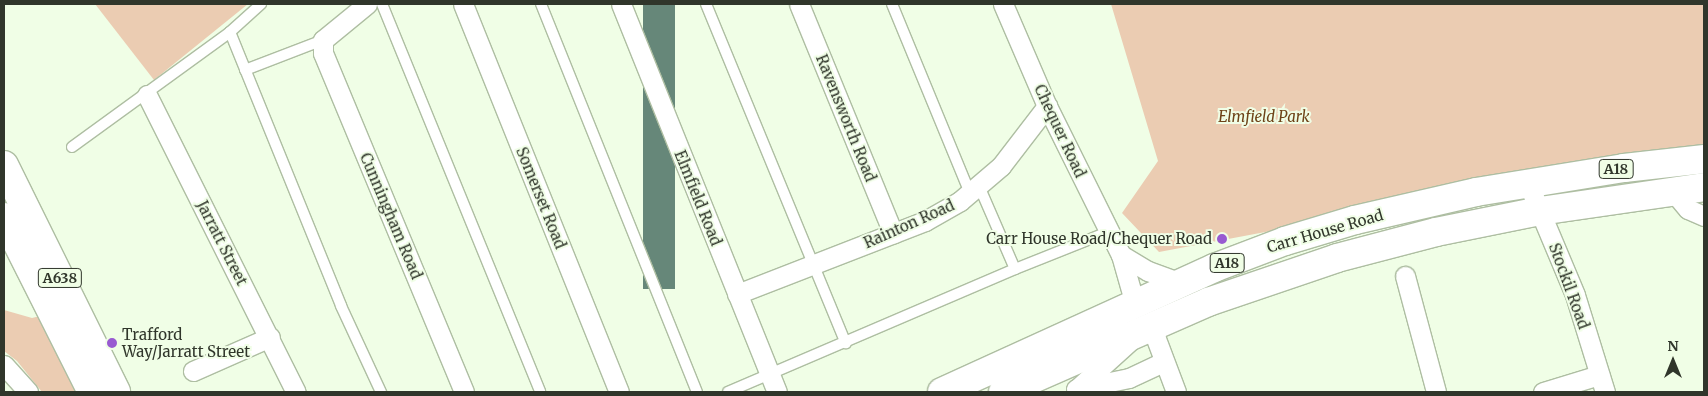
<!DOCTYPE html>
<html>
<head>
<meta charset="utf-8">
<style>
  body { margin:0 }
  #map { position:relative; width:1708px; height:396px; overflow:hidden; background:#f0fee6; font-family:Merriweather,serif }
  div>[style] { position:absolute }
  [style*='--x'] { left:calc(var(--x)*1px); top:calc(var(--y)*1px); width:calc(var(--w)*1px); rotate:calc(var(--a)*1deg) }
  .green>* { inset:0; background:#ebccb2 }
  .building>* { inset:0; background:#668779; transform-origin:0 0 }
  .roads { filter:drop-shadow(1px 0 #aebea2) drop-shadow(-1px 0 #aebea2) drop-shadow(0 1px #aebea2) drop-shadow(0 -1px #aebea2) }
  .lane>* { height:10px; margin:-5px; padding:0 5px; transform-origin:5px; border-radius:5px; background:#fff }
  .street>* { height:19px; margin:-9.5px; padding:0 9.5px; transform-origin:9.5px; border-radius:9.5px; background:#fff }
  .highway>* { height:28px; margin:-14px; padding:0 14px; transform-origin:14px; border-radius:14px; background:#fff }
  .dots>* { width:14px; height:14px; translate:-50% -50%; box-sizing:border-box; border:2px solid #f0fee6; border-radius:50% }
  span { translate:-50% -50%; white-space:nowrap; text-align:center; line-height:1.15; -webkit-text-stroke:4px #f0fee6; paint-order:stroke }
  .shield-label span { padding:1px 4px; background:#f0fee6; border:1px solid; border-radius:4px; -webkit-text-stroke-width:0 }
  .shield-label { font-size:14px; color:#30362b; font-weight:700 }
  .park-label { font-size:15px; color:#6e4318; font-style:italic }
  .street-label { font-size:15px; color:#30362b }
  .poi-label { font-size:15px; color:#30362b }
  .right { translate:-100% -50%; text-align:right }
  .left { translate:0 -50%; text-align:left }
  .frame { position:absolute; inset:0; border:5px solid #30362b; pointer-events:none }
  .north { position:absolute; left:1648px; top:336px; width:50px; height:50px; -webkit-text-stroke:4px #f0fee6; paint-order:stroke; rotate:0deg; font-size:14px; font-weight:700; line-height:20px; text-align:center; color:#30362b }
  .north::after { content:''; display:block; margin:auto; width:18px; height:22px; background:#30362b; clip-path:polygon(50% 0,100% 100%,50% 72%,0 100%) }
</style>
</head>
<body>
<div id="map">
  <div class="green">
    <div style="clip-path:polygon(95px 4px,248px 4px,154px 80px)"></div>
    <div style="clip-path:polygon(1111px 4px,1704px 4px,1704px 159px,1528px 183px,1159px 252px,1122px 213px,1158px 161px)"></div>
    <div style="clip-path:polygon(4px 310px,32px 318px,40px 316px,79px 392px,42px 392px,17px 361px,4px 351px)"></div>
  </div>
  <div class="building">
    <div style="left:643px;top:4px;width:32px;height:285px"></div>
  </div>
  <div class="roads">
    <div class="lane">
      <div style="--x:382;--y:4;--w:419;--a:67.8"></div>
      <div style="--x:541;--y:4;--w:418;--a:68.1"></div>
      <div style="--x:706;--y:4;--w:367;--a:67.6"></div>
      <div style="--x:892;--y:4;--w:204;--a:67.6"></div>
      <div style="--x:230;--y:32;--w:296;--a:67.9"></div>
      <div style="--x:341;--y:306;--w:95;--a:65.1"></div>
      <div style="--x:245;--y:70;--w:84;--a:-21"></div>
      <div style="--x:72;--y:147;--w:195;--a:-36"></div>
      <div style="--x:230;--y:32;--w:42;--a:-42.1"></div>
      <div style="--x:1015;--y:269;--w:100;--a:-21.7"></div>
      <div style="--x:728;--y:392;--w:312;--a:-23.2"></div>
      <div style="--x:1015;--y:269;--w:90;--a:-113.4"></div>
    </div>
    <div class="street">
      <div style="--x:367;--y:4;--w:57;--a:140.7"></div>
      <div style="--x:323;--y:40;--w:13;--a:90"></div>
      <div style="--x:323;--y:53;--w:367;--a:67.4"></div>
      <div style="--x:463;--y:4;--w:418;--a:68.1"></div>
      <div style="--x:621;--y:4;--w:418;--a:68.1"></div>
      <div style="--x:799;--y:4;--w:248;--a:67.7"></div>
      <div style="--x:1003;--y:4;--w:111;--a:66.7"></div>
      <div style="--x:1047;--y:106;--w:166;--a:63.6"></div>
      <div style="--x:1121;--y:255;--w:51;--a:74.1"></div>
      <div style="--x:147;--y:95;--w:332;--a:63.4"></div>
      <div style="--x:1528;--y:183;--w:121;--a:67.2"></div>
      <div style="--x:1575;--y:295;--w:102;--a:72.8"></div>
      <div style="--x:1671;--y:189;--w:26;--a:50"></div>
      <div style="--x:1688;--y:209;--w:17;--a:24"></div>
      <div style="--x:1121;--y:255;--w:31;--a:31"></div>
      <div style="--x:1148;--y:271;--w:35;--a:20"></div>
      <div style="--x:1405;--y:276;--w:120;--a:75"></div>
      <div style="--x:737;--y:294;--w:202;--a:-21.2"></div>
      <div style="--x:925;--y:221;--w:40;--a:-29.7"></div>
      <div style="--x:960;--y:201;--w:54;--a:-40.5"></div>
      <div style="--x:1001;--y:166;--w:76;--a:-52.5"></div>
      <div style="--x:1159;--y:323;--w:14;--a:107"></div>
      <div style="--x:1155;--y:336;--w:60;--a:69.4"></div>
      <div style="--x:4;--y:365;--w:36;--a:48"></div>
      <div style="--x:193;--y:371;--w:84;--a:-23.8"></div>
      <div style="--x:1078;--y:388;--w:72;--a:-42.2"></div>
      <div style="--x:1076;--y:389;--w:54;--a:-11.7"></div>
      <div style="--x:1129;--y:378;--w:38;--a:-25"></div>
      <div style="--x:1543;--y:392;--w:59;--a:-16.9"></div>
    </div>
    <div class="highway">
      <div style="--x:4;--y:165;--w:253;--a:63.7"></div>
      <div style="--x:4;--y:217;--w:196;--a:63.3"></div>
      <div style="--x:942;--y:392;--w:299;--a:-24.5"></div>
      <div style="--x:1214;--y:268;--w:76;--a:-20.8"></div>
      <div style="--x:1285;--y:241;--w:73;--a:-16.7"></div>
      <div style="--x:1355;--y:220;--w:124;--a:-13"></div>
      <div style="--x:1476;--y:192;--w:150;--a:-9.2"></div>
      <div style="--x:1624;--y:168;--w:81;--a:-6.4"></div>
      <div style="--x:1003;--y:392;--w:224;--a:-23.7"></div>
      <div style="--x:1208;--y:302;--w:136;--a:-18.8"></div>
      <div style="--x:1337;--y:258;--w:102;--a:-14.7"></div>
      <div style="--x:1436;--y:232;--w:106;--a:-11.4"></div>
      <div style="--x:1540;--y:211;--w:166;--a:-8.3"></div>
    </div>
  </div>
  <div class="dots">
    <div style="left:1222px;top:239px;background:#985ad1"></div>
    <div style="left:112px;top:343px;background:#985ad1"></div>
  </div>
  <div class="shield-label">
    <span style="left:1616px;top:169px">A18</span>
    <span style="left:1227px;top:263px">A18</span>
    <span style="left:60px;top:278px">A638</span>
  </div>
  <div class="park-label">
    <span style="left:1264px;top:117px">Elmfield Park</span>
  </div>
  <div class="street-label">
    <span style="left:846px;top:118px;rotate:68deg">Ravensworth Road</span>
    <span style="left:1060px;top:131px;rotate:65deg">Chequer Road</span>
    <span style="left:541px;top:198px;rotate:68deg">Somerset Road</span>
    <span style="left:698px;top:198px;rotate:68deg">Elmfield Road</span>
    <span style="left:391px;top:216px;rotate:67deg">Cunningham Road</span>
    <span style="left:909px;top:224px;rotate:-24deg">Rainton Road</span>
    <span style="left:1325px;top:231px;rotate:-16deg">Carr House Road</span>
    <span style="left:222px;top:243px;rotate:63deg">Jarratt Street</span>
    <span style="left:1569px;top:286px;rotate:70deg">Stockil Road</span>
  </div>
  <div class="poi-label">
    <span class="right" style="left:1212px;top:239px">Carr House Road/Chequer Road</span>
    <span class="left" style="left:122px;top:343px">Trafford<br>Way/Jarratt Street</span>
  </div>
  <div class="frame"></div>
  <div class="north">N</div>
</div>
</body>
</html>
